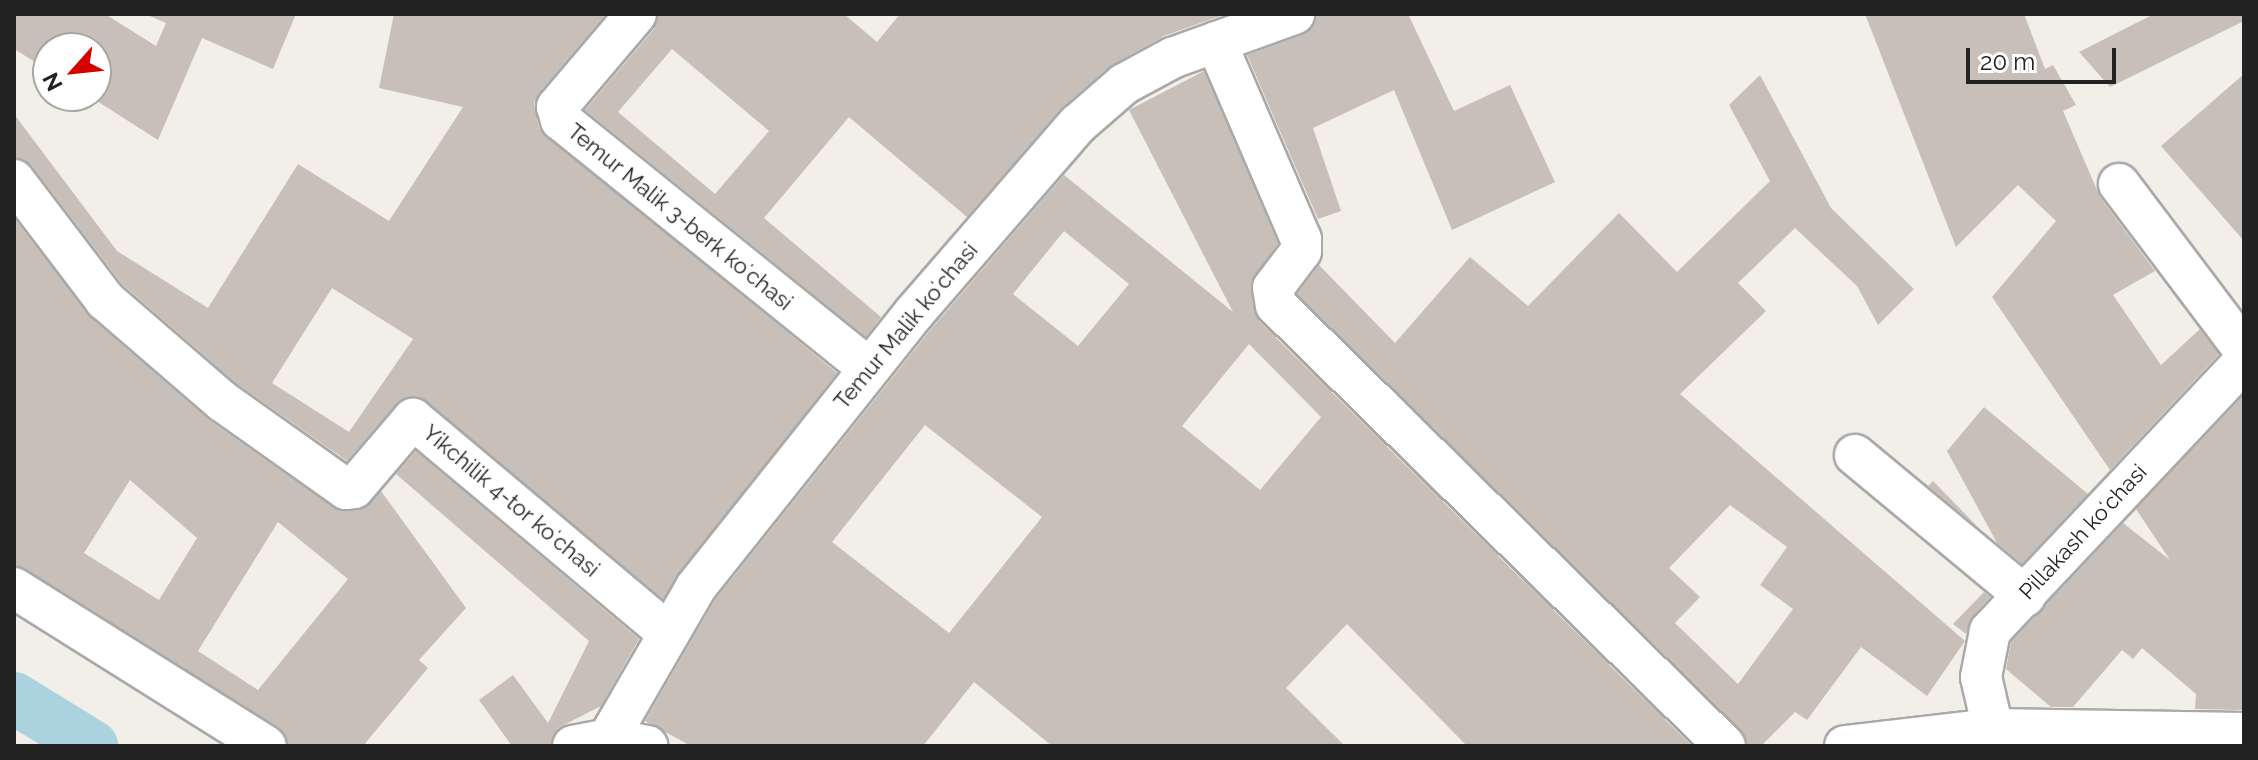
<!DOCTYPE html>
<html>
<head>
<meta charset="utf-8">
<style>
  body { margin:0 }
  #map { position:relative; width:2258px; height:760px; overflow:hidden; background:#f2efe9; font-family:Raleway,sans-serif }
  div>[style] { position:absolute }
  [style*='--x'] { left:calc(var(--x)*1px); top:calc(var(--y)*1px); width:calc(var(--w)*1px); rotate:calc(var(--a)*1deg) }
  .canal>* { height:52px; margin:-26px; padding:0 26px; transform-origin:26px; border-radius:26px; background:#aad3df }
  .building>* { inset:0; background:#c7bfb8 }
  .roads { filter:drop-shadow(2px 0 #a9a9a9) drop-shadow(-2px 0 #a9a9a9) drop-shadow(0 2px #a9a9a9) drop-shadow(0 -2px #a9a9a9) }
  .minor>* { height:40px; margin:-20px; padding:0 20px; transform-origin:20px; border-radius:20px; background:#fff }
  span { translate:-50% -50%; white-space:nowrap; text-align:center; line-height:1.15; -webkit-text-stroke:6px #fff; paint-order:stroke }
  .street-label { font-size:22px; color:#222 }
  .frame { position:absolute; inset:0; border:16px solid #222; pointer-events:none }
  .north { position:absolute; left:32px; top:32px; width:80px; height:80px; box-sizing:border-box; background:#fff; border:2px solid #a7a7a7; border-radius:50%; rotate:243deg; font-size:22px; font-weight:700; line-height:32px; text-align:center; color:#222 }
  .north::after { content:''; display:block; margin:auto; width:28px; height:36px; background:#d40000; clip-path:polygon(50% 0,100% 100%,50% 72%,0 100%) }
  .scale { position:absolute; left:1966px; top:48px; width:150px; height:36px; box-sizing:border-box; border:4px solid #222; border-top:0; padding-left:10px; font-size:24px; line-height:28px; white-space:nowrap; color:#222; -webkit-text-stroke:6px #fff; paint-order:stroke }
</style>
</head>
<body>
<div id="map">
  <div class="canal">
    <div style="--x:14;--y:698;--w:92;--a:31.6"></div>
  </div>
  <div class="building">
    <div style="clip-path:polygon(14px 14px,105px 14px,156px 46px,166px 23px,145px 14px,296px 14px,273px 69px,202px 38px,158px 140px,89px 96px,96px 96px,96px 48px,48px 48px,48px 70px,14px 49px)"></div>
    <div style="clip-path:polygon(evenodd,394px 14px,606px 14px,539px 93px,534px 103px,539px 128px,837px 373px,663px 599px,418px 397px,396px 404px,347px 461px,236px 383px,122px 284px,32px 166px,14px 157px,14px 114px,117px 251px,208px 308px,298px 164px,389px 221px,463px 107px,379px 88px,394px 14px,332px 288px,413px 339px,349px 432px,272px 383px,332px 288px)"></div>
    <div style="clip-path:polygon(evenodd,658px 14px,844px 14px,877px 42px,900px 14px,1226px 14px,1164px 36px,1109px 67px,1061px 109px,967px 217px,849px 117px,764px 218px,881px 317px,866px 337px,585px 110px,654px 29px,658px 14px,672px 49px,769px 131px,715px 194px,618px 112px,672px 49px)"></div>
    <div style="clip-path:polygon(1316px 14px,1408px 14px,1454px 111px,1510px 85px,1555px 182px,1452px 230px,1394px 90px,1313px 128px,1341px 211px,1318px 219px,1247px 55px,1302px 35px,1312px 28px)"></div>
    <div style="clip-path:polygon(1865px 14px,2024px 14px,2045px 69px,2053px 65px,2076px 105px,2063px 111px,2100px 197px,2155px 271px,2113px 295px,2161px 365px,2200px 329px,2219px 354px,2110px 470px,1992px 297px,2056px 221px,2018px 185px,1956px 247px)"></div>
    <div style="clip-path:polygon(2154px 14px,2244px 14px,2244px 21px,2110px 87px,2079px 52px)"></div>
    <div style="clip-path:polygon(evenodd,1204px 71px,1278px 243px,1251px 282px,1259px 321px,1692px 746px,1467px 746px,1347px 624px,1286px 688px,1345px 746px,1052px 746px,974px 682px,923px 746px,691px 746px,645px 721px,715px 600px,932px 328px,1064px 175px,1233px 312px,1129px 110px,1204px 71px,1064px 231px,1129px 284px,1078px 346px,1013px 294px,1064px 231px,1204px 71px,1249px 344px,1321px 417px,1260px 490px,1182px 426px,1249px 344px,1204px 71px,925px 425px,1042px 517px,949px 633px,832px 542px,925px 425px)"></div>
    <div style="clip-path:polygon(2244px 74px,2244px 241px,2161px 146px)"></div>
    <div style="clip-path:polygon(evenodd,1760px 75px,1831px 208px,1914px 289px,1878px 325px,1857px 286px,1795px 228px,1738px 283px,1766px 311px,1680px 394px,1965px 641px,1927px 696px,1861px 647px,1807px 720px,1795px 712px,1761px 746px,1747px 746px,1741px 730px,1297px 294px,1319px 265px,1395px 343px,1470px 257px,1528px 306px,1619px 213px,1677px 272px,1770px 181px,1729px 105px,1760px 75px,1730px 505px,1787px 547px,1760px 585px,1793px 609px,1738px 684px,1675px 623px,1700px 597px,1669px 568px,1730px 505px)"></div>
    <div style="clip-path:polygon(evenodd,14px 218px,90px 317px,209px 420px,334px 508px,358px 510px,381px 491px,466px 608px,419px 660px,428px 668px,363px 746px,289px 746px,278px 727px,14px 565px,14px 218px,130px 480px,197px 538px,159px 600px,84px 553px,130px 480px,14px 218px,278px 522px,348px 579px,258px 690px,198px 651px,278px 522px)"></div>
    <div style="clip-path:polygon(2244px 395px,2244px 710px,2195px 709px,2196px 694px,2142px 648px,2133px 659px,2122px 650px,2073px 707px,2051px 707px,2006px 669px,2011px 642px,2123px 523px,2170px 560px,2136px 509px)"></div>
    <div style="clip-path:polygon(1984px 407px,2088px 494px,2022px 564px,1997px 543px,1947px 451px)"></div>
    <div style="clip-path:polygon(416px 451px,639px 639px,601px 706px,558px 728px,551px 746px,512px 746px,479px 700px,513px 675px,548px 723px,589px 641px,396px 474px)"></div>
    <div style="clip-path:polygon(1933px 481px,1978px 527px,1928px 486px)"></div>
    <div style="clip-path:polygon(1984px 592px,1990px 597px,1973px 616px,1966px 634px,1953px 624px)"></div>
  </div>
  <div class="roads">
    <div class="minor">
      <div style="--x:636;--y:14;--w:122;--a:130.3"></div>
      <div style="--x:557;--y:107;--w:14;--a:73"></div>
      <div style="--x:561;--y:120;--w:395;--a:38.9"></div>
      <div style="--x:1216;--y:42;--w:215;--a:66.7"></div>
      <div style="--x:1301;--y:239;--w:12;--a:90"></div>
      <div style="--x:1301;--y:251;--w:46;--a:127.1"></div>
      <div style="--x:1273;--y:288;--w:17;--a:80"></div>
      <div style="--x:1276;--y:305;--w:629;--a:44.48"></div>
      <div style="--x:14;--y:180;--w:151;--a:52.8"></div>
      <div style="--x:105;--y:300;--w:155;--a:40.8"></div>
      <div style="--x:222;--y:401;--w:152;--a:35.4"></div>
      <div style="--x:346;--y:489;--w:8;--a:-7"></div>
      <div style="--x:354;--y:488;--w:91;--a:-49.5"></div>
      <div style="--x:413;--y:419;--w:333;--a:40"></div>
      <div style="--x:2119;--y:184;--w:208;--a:53"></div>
      <div style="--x:1855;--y:455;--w:221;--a:39.7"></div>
      <div style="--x:14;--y:588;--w:297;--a:32.1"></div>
      <div style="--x:1993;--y:729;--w:53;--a:-103"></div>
      <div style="--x:1981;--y:677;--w:47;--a:-78.9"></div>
      <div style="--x:1990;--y:631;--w:371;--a:-46.7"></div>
      <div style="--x:608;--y:739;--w:176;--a:-59.9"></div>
      <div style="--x:696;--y:587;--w:350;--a:-51.5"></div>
      <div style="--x:914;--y:313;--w:250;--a:-49.1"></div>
      <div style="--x:1078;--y:124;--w:61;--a:-41"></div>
      <div style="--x:1124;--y:84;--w:55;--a:-28.4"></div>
      <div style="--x:1172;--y:58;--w:130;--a:-19.8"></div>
      <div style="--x:573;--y:746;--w:36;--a:-11"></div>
      <div style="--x:608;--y:739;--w:40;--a:10"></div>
      <div style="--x:1845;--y:746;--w:149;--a:-6.6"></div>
      <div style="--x:1993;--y:729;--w:251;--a:0.9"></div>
    </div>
  </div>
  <div class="street-label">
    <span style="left:680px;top:217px;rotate:39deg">Temur Malik 3-berk koʻchasi</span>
    <span style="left:906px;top:326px;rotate:-50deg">Temur Malik koʻchasi</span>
    <span style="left:511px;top:501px;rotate:40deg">Yikchilik 4-tor koʻchasi</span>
    <span style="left:2083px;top:532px;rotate:-47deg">Pillakash koʻchasi</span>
  </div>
  <div class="frame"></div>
  <div class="north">N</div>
  <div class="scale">20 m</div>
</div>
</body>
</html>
